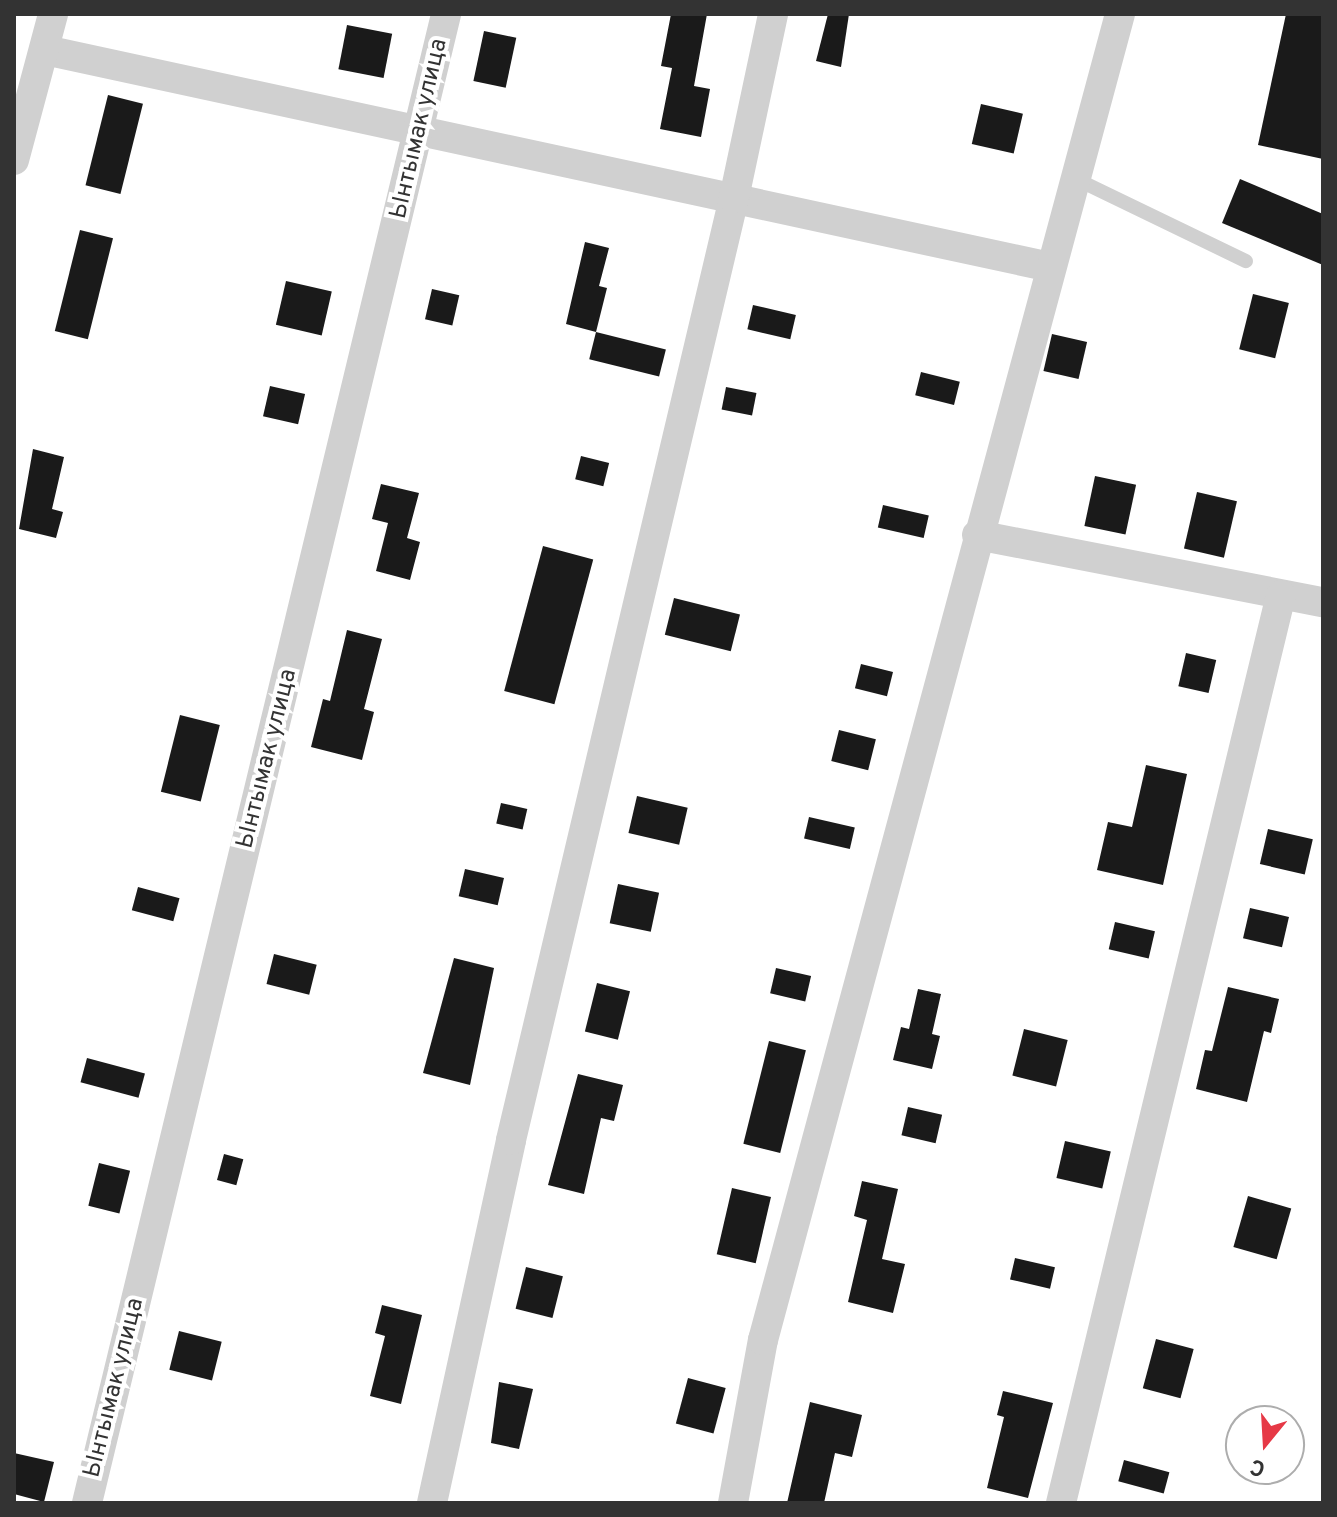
<!DOCTYPE html>
<html>
<head>
<meta charset="utf-8">
<style>
  body { margin:0 }
  #map { position:relative; width:1337px; height:1517px; overflow:hidden; background:#fff; font-family:Overpass,sans-serif }
  div>[style] { position:absolute }
  [style*='--x'] { left:calc(var(--x)*1px); top:calc(var(--y)*1px); width:calc(var(--w)*1px); rotate:calc(var(--a)*1deg) }
  .building>* { inset:0; background:#1a1a1a; transform-origin:0 0 }
  .service>* { height:14px; margin:-7px; padding:0 7px; transform-origin:7px; border-radius:7px; background:#d0d0d0 }
  .minor>* { height:30px; margin:-15px; padding:0 15px; transform-origin:15px; border-radius:15px; background:#d0d0d0 }
  span { translate:-50% -50%; white-space:nowrap; text-align:center; line-height:1.15; -webkit-text-stroke:8px #fff; paint-order:stroke }
  .street-label { font-size:24px; color:#333 }
  .frame { position:absolute; inset:0; border:16px solid #333; pointer-events:none }
  .north { position:absolute; left:1225px; top:1405px; width:80px; height:80px; box-sizing:border-box; background:#fff; border:2px solid #adadad; border-radius:50%; rotate:198deg; font-size:22px; font-weight:700; line-height:32px; text-align:center; color:#333 }
  .north::after { content:''; display:block; margin:auto; width:28px; height:36px; background:#e63946; clip-path:polygon(50% 0,100% 100%,50% 72%,0 100%) }
</style>
</head>
<body>
<div id="map">
  <div class="building">
    <div style="clip-path:polygon(671px 14px,707px 14px,694px 86px,710px 89px,701px 137px,660px 129px,672px 68px,661px 66px)"></div>
    <div style="clip-path:polygon(828px 14px,849px 14px,841px 67px,816px 61px)"></div>
    <div style="clip-path:polygon(1286px 14px,1323px 14px,1323px 159px,1258px 145px)"></div>
    <div style="left:347px;top:25px;width:46px;height:45px;rotate:11deg"></div>
    <div style="left:484px;top:31px;width:33px;height:51px;rotate:12deg"></div>
    <div style="left:108px;top:95px;width:36px;height:93px;rotate:14deg"></div>
    <div style="left:981px;top:104px;width:43px;height:41px;rotate:13deg"></div>
    <div style="clip-path:polygon(1240px 179px,1323px 214px,1323px 265px,1222px 223px)"></div>
    <div style="left:80px;top:230px;width:34px;height:104px;rotate:14deg"></div>
    <div style="clip-path:polygon(585px 242px,609px 248px,599px 286px,607px 288px,596px 332px,566px 324px)"></div>
    <div style="left:286px;top:281px;width:47px;height:45px;rotate:13deg"></div>
    <div style="left:432px;top:289px;width:28px;height:31px;rotate:13deg"></div>
    <div style="left:1253px;top:294px;width:37px;height:57px;rotate:14deg"></div>
    <div style="left:753px;top:305px;width:44px;height:25px;rotate:13deg"></div>
    <div style="left:596px;top:332px;width:72px;height:28px;rotate:14deg"></div>
    <div style="left:1052px;top:334px;width:36px;height:38px;rotate:13deg"></div>
    <div style="left:921px;top:372px;width:40px;height:24px;rotate:14deg"></div>
    <div style="left:270px;top:386px;width:36px;height:31px;rotate:13deg"></div>
    <div style="left:726px;top:387px;width:31px;height:23px;rotate:11deg"></div>
    <div style="clip-path:polygon(33px 449px,64px 457px,52px 509px,63px 512px,56px 538px,19px 529px)"></div>
    <div style="left:581px;top:456px;width:29px;height:24px;rotate:14deg"></div>
    <div style="left:1095px;top:476px;width:42px;height:51px;rotate:12deg"></div>
    <div style="clip-path:polygon(381px 484px,419px 493px,407px 538px,420px 542px,410px 580px,376px 571px,388px 523px,372px 519px)"></div>
    <div style="left:1197px;top:492px;width:41px;height:58px;rotate:13deg"></div>
    <div style="left:883px;top:505px;width:47px;height:23px;rotate:13deg"></div>
    <div style="left:543px;top:546px;width:52px;height:150px;rotate:15deg"></div>
    <div style="left:674px;top:598px;width:68px;height:38px;rotate:14deg"></div>
    <div style="clip-path:polygon(347px 630px,382px 639px,364px 709px,374px 712px,362px 760px,311px 747px,323px 699px,330px 701px)"></div>
    <div style="left:1186px;top:653px;width:31px;height:34px;rotate:13deg"></div>
    <div style="left:861px;top:664px;width:33px;height:25px;rotate:14deg"></div>
    <div style="left:180px;top:715px;width:41px;height:79px;rotate:14deg"></div>
    <div style="left:839px;top:730px;width:38px;height:32px;rotate:14deg"></div>
    <div style="clip-path:polygon(1146px 765px,1187px 774px,1163px 885px,1097px 870px,1108px 822px,1132px 827px)"></div>
    <div style="left:637px;top:796px;width:52px;height:38px;rotate:13deg"></div>
    <div style="left:501px;top:803px;width:27px;height:21px;rotate:13deg"></div>
    <div style="left:809px;top:817px;width:47px;height:22px;rotate:13deg"></div>
    <div style="left:1268px;top:829px;width:46px;height:36px;rotate:13deg"></div>
    <div style="left:465px;top:869px;width:40px;height:28px;rotate:13deg"></div>
    <div style="left:618px;top:884px;width:42px;height:40px;rotate:12deg"></div>
    <div style="left:138px;top:887px;width:43px;height:24px;rotate:15deg"></div>
    <div style="left:1250px;top:908px;width:40px;height:31px;rotate:13deg"></div>
    <div style="left:1115px;top:922px;width:41px;height:28px;rotate:13deg"></div>
    <div style="left:274px;top:954px;width:44px;height:31px;rotate:14deg"></div>
    <div style="clip-path:polygon(454px 958px,494px 968px,470px 1085px,423px 1073px)"></div>
    <div style="left:776px;top:968px;width:36px;height:26px;rotate:13deg"></div>
    <div style="left:597px;top:983px;width:34px;height:50px;rotate:14deg"></div>
    <div style="clip-path:polygon(1228px 987px,1279px 999px,1271px 1033px,1264px 1031px,1247px 1102px,1196px 1089px,1205px 1050px,1212px 1051px)"></div>
    <div style="clip-path:polygon(918px 989px,941px 994px,932px 1034px,940px 1036px,932px 1069px,893px 1060px,901px 1027px,909px 1029px)"></div>
    <div style="left:1024px;top:1029px;width:45px;height:48px;rotate:14deg"></div>
    <div style="left:769px;top:1041px;width:38px;height:106px;rotate:14deg"></div>
    <div style="left:87px;top:1058px;width:60px;height:25px;rotate:15deg"></div>
    <div style="clip-path:polygon(578px 1074px,623px 1085px,614px 1121px,601px 1118px,584px 1194px,548px 1185px)"></div>
    <div style="left:908px;top:1107px;width:35px;height:29px;rotate:13deg"></div>
    <div style="left:1065px;top:1141px;width:47px;height:38px;rotate:13deg"></div>
    <div style="left:224px;top:1154px;width:20px;height:27px;rotate:15deg"></div>
    <div style="left:99px;top:1163px;width:32px;height:44px;rotate:14deg"></div>
    <div style="clip-path:polygon(862px 1181px,898px 1189px,882px 1259px,905px 1264px,893px 1313px,848px 1302px,867px 1220px,854px 1216px)"></div>
    <div style="left:732px;top:1188px;width:40px;height:68px;rotate:13deg"></div>
    <div style="left:1248px;top:1196px;width:45px;height:53px;rotate:16deg"></div>
    <div style="left:1015px;top:1258px;width:41px;height:22px;rotate:13deg"></div>
    <div style="left:526px;top:1267px;width:38px;height:43px;rotate:14deg"></div>
    <div style="clip-path:polygon(382px 1305px,422px 1315px,401px 1404px,370px 1396px,385px 1336px,375px 1333px)"></div>
    <div style="left:179px;top:1331px;width:44px;height:40px;rotate:14deg"></div>
    <div style="left:1156px;top:1339px;width:39px;height:51px;rotate:15deg"></div>
    <div style="left:688px;top:1378px;width:39px;height:47px;rotate:15deg"></div>
    <div style="clip-path:polygon(499px 1382px,533px 1389px,519px 1449px,491px 1443px)"></div>
    <div style="clip-path:polygon(1003px 1391px,1053px 1403px,1028px 1498px,987px 1488px,1004px 1417px,997px 1415px)"></div>
    <div style="clip-path:polygon(810px 1402px,862px 1415px,852px 1457px,835px 1453px,824px 1503px,787px 1503px)"></div>
    <div style="clip-path:polygon(14px 1453px,54px 1462px,44px 1502px,14px 1494px)"></div>
    <div style="left:1124px;top:1460px;width:47px;height:22px;rotate:15deg"></div>
  </div>
  <div class="service">
    <div style="--x:1074;--y:178;--w:191;--a:25.8"></div>
  </div>
  <div class="minor">
    <div style="--x:45;--y:50;--w:1028;--a:12.18"></div>
    <div style="--x:14;--y:160;--w:151;--a:-75"></div>
    <div style="--x:977;--y:535;--w:352;--a:11"></div>
    <div style="--x:87;--y:1503;--w:1532;--a:-76.44"></div>
    <div style="--x:432;--y:1503;--w:371;--a:-77.7"></div>
    <div style="--x:511;--y:1140;--w:968;--a:-76.68"></div>
    <div style="--x:734;--y:198;--w:188;--a:-78"></div>
    <div style="--x:733;--y:1503;--w:166;--a:-79.6"></div>
    <div style="--x:763;--y:1340;--w:1373;--a:-74.93"></div>
    <div style="--x:1061;--y:1503;--w:934;--a:-76.38"></div>
  </div>
  <div class="street-label">
    <span style="left:420px;top:129px;rotate:-77deg">Ынтымак улица</span>
    <span style="left:268px;top:759px;rotate:-76deg">Ынтымак улица</span>
    <span style="left:115px;top:1388px;rotate:-76deg">Ынтымак улица</span>
  </div>
  <div class="frame"></div>
  <div class="north">С</div>
</div>
</body>
</html>
